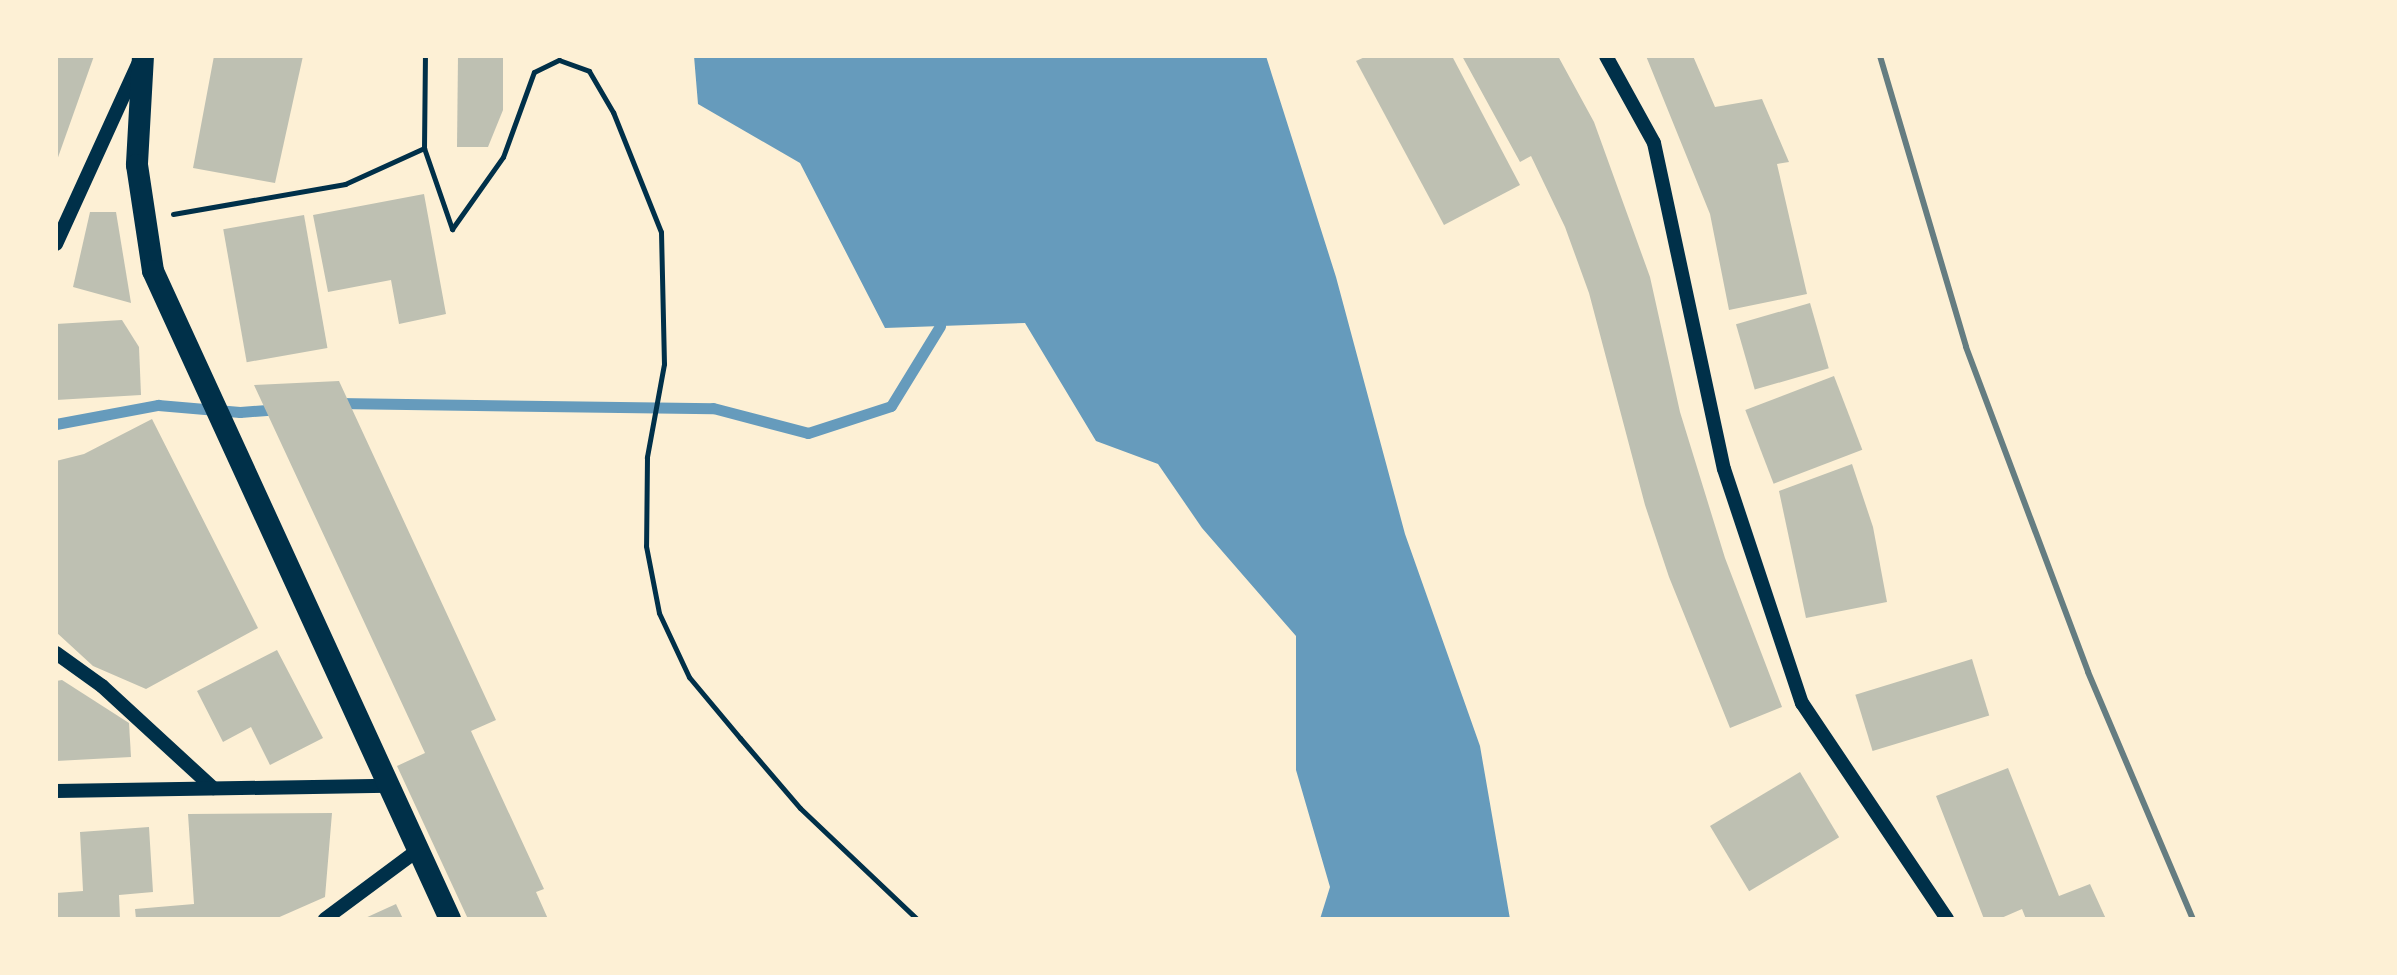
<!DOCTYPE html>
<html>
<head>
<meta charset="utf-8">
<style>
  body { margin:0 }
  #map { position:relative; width:2397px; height:975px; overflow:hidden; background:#fdf0d5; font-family:"IBM Plex Sans",sans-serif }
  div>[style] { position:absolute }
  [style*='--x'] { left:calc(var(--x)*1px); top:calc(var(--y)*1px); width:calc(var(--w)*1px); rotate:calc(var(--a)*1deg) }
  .water>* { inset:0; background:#669bbc }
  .stream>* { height:11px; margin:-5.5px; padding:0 5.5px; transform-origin:5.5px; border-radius:5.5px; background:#669bbc }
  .building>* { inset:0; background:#bec0b2; transform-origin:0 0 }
  .path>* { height:5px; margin:-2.5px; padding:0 2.5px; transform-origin:2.5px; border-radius:2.5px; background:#003049 }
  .tertiary>* { height:14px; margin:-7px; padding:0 7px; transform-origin:7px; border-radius:7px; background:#003049 }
  .trunk>* { height:22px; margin:-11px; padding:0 11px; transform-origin:11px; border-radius:11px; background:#003049 }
  .rail>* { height:6px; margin:-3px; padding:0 3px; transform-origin:3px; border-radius:3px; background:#657d81 }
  span { translate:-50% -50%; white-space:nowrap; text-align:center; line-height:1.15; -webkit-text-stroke:6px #fdf0d5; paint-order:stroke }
  .frame { position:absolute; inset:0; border:58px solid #fdf0d5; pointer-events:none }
</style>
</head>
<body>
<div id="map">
  <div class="water">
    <div style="clip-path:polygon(694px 56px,1266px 56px,1336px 277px,1405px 534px,1480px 746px,1510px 919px,1320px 919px,1330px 887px,1296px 770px,1296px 636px,1202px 528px,1158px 464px,1096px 441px,1025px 323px,885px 328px,800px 163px,698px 104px)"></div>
  </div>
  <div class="stream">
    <div style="--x:337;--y:403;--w:376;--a:0.8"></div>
    <div style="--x:713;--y:408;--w:98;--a:14.7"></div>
    <div style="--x:808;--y:433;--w:87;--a:-18"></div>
    <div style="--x:891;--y:406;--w:94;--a:-58.5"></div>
    <div style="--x:56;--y:424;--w:104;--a:-10.6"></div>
    <div style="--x:158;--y:405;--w:82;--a:4.9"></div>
    <div style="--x:240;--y:412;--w:40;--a:-4.3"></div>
  </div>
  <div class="building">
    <div style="clip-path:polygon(56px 56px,94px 56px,56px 163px)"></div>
    <div style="clip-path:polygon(214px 56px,303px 56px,275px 183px,193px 168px)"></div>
    <div style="clip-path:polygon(458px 56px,503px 56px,503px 110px,488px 147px,457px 147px)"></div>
    <div style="clip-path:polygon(1367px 56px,1452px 56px,1520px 185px,1444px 225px,1356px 61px)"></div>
    <div style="clip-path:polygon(1462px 56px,1558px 56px,1594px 122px,1650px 277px,1680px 412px,1725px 558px,1782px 707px,1730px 728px,1669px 577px,1645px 505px,1589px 293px,1565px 227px,1531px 156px,1520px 162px)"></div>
    <div style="clip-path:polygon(1646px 56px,1693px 56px,1715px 107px,1762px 99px,1789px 162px,1777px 164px,1807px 294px,1729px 310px,1710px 214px)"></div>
    <div style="clip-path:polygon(424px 194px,446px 314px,399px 324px,391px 280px,328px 292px,313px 215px)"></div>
    <div style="clip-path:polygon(90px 212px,116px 212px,131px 303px,73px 287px)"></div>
    <div style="left:304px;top:215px;width:135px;height:82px;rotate:80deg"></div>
    <div style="left:1810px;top:303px;width:68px;height:77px;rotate:74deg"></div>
    <div style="clip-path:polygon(122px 320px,139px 347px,141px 395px,56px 400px,56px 324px)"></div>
    <div style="left:1834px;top:376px;width:79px;height:95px;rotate:69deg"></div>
    <div style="clip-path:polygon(339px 381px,496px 720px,471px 731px,544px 889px,536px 892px,548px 919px,468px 919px,397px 766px,425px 753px,254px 385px)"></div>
    <div style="clip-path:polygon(152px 419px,258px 628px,146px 689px,93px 666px,56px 632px,56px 461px,84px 454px)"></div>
    <div style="clip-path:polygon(1852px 464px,1873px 527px,1887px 602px,1806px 618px,1779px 491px)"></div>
    <div style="clip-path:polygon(277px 650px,323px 738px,270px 765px,251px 727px,223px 742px,197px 691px)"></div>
    <div style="left:1972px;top:659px;width:59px;height:122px;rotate:73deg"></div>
    <div style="clip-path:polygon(62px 680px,129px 723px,131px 757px,56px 761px,56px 681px)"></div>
    <div style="clip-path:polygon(2008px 768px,2059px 896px,2090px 884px,2106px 919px,2026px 919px,2022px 909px,1999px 919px,1984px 919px,1936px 796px)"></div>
    <div style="left:1800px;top:772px;width:76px;height:105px;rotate:59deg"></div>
    <div style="clip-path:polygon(332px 813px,325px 897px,275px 919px,136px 919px,135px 909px,194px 904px,188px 814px)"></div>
    <div style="clip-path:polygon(149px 827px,153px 892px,119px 895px,120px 919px,56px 919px,56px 893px,83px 891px,80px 832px)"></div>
    <div style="clip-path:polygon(396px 904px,403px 919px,363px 919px)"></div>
  </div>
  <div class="path">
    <div style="--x:424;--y:148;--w:86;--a:70.9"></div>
    <div style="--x:452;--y:229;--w:88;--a:-54.7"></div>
    <div style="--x:503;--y:157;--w:90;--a:-70"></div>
    <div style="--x:534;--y:72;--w:28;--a:-26"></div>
    <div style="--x:559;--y:60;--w:32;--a:20"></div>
    <div style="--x:589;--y:71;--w:48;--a:59.7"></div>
    <div style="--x:613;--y:112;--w:129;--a:68.2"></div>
    <div style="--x:661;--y:232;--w:132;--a:88.7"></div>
    <div style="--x:664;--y:364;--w:95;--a:100.4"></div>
    <div style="--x:647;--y:457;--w:89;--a:90.6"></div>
    <div style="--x:646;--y:546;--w:68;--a:79"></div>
    <div style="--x:659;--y:613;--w:71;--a:64.9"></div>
    <div style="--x:689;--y:677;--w:80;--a:50.1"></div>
    <div style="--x:740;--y:738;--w:92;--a:49.4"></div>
    <div style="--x:800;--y:808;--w:161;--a:43.5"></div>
    <div style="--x:173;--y:214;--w:175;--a:-9.9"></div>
    <div style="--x:345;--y:184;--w:87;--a:-24.5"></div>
    <div style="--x:424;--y:148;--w:92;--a:-89.4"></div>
  </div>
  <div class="tertiary">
    <div style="--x:1606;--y:56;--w:99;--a:61.1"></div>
    <div style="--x:1654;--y:143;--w:333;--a:77.9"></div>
    <div style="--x:1724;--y:469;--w:247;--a:71.6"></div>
    <div style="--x:1802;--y:703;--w:260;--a:56.1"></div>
    <div style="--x:56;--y:244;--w:198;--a:-65.5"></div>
    <div style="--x:56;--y:653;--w:57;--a:35.7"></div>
    <div style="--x:102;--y:686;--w:151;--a:42.6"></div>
    <div style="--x:56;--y:791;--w:332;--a:-0.9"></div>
    <div style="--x:325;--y:919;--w:116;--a:-36.6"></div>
  </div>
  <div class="trunk">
    <div style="--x:143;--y:56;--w:109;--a:93.2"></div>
    <div style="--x:137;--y:165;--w:107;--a:81.4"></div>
    <div style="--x:153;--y:271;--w:713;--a:65.38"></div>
  </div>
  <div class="rail">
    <div style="--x:1880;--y:56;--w:303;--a:73.5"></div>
    <div style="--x:1966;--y:347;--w:347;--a:69.4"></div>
    <div style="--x:2088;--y:672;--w:268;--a:67"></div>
  </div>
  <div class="frame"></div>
</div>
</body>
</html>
